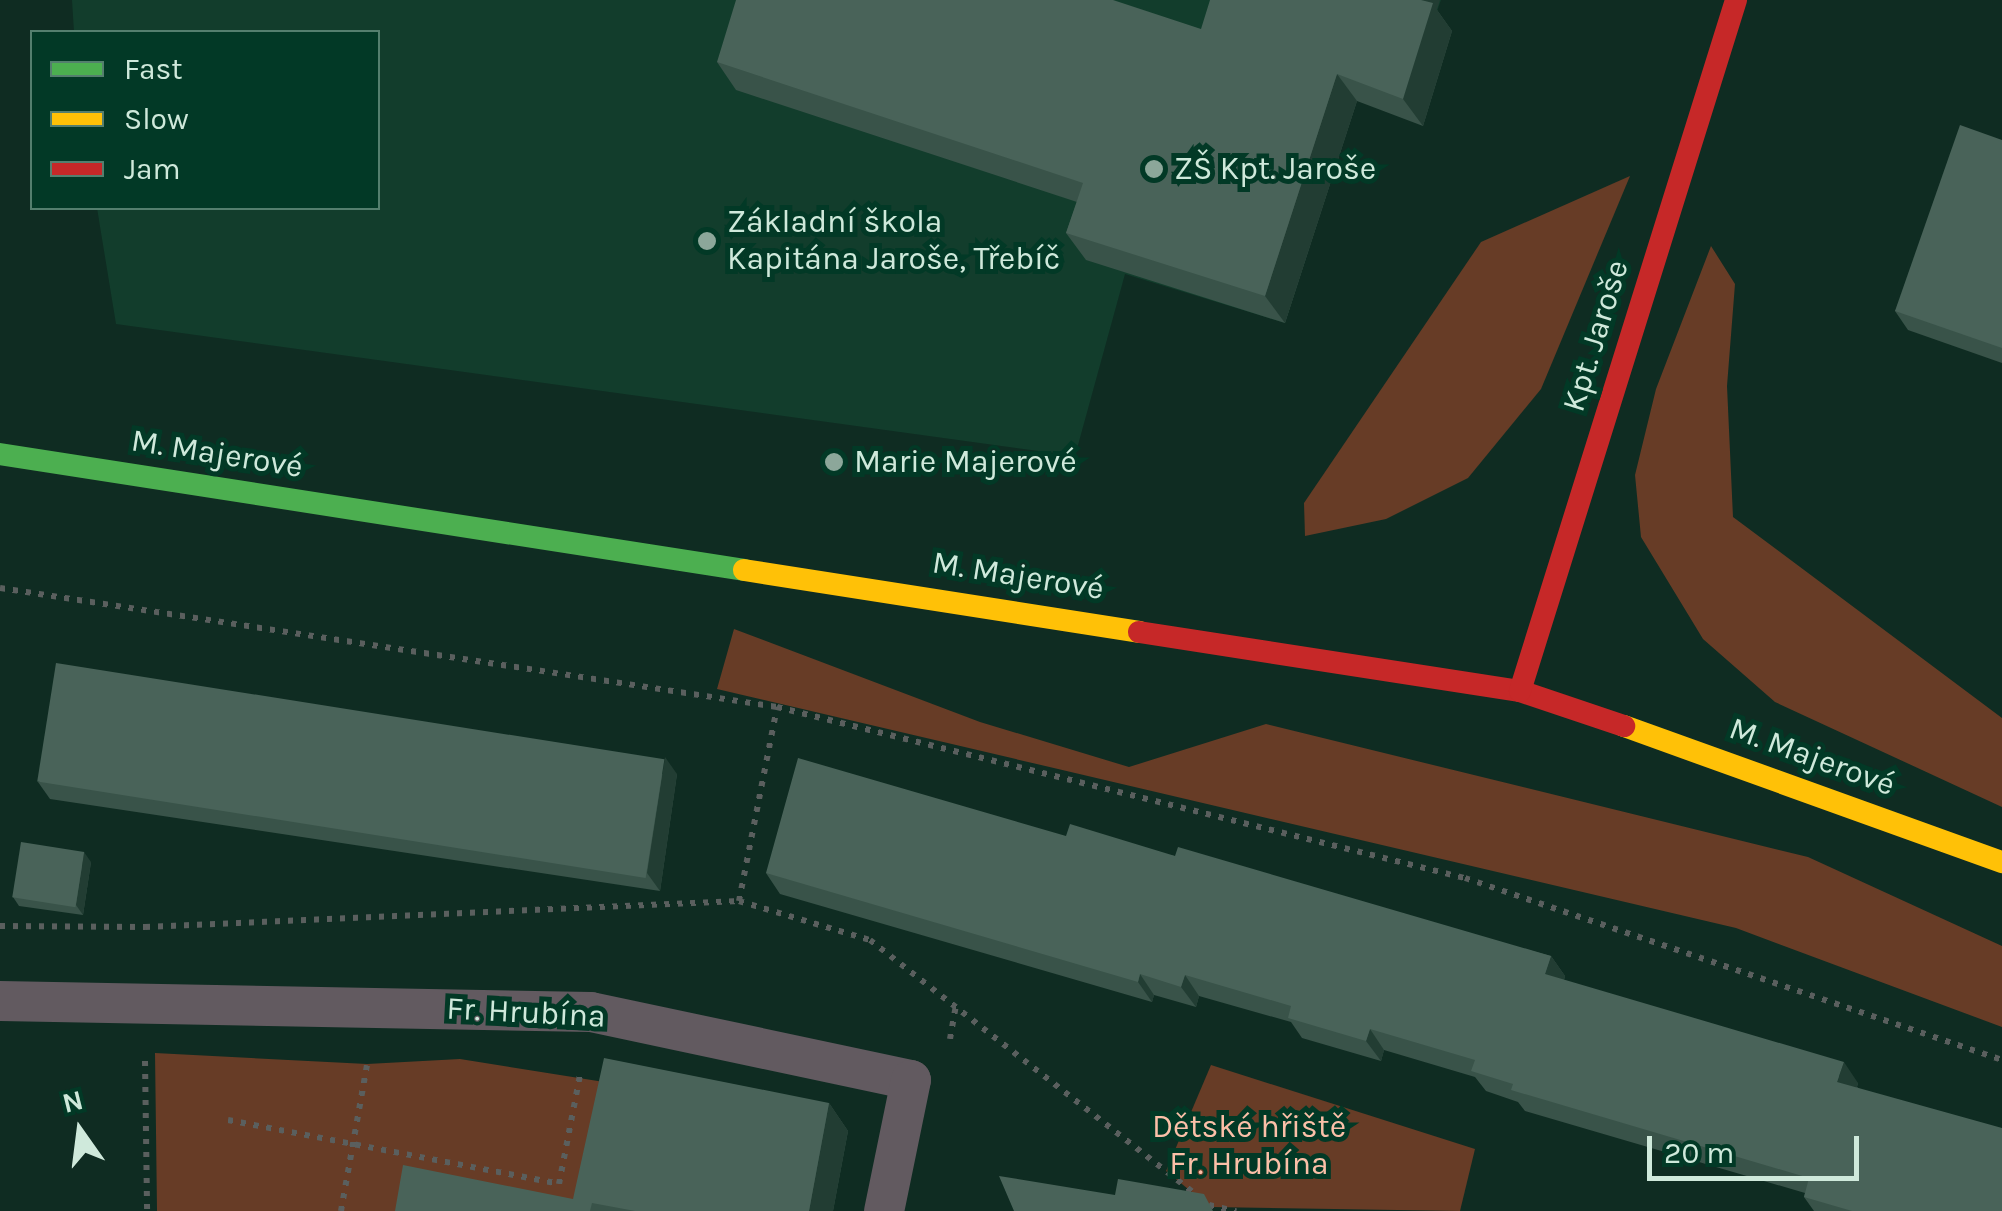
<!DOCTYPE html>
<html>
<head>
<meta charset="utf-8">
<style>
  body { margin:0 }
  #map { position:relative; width:2002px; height:1211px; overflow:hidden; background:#0f2c22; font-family:Karla,sans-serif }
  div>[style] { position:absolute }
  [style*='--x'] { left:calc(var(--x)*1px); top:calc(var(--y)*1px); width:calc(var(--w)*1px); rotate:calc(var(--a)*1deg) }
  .built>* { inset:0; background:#123d2c }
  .green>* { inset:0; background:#673c26 }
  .path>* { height:6px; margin-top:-3px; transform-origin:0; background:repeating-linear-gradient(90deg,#5a5f5e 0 5px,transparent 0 13px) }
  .lane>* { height:40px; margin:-20px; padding:0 20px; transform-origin:20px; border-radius:20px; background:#625a60 }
  .fast>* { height:22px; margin:-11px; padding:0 11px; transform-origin:11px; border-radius:11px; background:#4caf50 }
  .slow>* { height:22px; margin:-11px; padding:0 11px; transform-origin:11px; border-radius:11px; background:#ffc107 }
  .jam>* { height:22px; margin:-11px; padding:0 11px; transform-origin:11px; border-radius:11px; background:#c62828 }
  .wall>* { inset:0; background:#395349 }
  .shaded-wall>* { inset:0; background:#223d33 }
  .building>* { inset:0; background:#496359; transform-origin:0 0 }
  .dots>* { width:28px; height:28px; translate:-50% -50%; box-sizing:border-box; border:5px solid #023926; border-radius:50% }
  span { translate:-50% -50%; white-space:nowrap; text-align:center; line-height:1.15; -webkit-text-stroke:10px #023926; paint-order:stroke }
  .poi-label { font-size:32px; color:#cfe9db }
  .left { translate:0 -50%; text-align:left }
  .street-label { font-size:32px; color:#cfe9db }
  .park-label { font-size:32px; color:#fbc0a8 }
  .legend { position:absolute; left:30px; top:30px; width:350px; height:180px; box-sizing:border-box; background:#023926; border:2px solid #547f6e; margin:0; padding:12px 18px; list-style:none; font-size:30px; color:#cfe9db }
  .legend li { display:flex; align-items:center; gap:20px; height:50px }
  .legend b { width:50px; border:2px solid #547f6e }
  .north { position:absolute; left:30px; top:1081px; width:100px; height:100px; -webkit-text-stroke:8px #023926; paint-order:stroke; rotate:346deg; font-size:28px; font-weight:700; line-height:40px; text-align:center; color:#cfe9db }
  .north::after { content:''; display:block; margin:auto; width:35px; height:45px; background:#cfe9db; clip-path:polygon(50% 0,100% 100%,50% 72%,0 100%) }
  .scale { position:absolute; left:1647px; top:1136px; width:212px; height:45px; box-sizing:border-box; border:5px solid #cfe9db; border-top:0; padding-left:12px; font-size:30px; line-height:35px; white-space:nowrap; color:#cfe9db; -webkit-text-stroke:8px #023926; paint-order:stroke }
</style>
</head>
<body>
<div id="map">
  <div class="built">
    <div style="clip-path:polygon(72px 0,1441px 0,1432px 25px,1356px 102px,1285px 323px,1125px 274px,1075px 456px,116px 324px,97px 208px,378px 208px,378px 32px,74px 32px)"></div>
  </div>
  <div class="green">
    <div style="clip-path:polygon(1630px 176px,1541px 389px,1468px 478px,1386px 519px,1305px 536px,1304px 503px,1481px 242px)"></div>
    <div style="clip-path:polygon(1711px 246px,1735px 284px,1727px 386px,1733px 517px,2002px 718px,2002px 807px,1775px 702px,1703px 639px,1641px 537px,1635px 475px,1656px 389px)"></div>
    <div style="clip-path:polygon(734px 629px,980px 722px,1129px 767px,1266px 724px,1808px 857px,2002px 946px,2002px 1027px,1736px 928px,717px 689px)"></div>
    <div style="clip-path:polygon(155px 1053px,367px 1064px,460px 1059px,623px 1085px,596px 1211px,157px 1211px)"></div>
    <div style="clip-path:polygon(1211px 1065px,1475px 1149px,1460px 1211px,1210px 1207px,1166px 1171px)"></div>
  </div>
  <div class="path">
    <div style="--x:0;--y:588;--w:786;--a:8.71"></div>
    <div style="--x:777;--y:707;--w:709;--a:13.96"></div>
    <div style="--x:1465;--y:878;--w:567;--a:18.72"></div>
    <div style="--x:739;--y:901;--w:198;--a:-78.9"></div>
    <div style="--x:0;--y:926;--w:145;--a:0.4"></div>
    <div style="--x:145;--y:927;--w:595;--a:-2.51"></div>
    <div style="--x:739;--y:901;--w:137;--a:16.6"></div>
    <div style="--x:870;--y:940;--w:417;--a:38"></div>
    <div style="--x:950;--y:1039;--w:34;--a:-80"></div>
    <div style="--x:145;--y:1061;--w:150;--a:89.2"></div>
    <div style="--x:228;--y:1120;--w:337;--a:10.9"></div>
    <div style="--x:559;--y:1184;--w:116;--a:-79.1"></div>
    <div style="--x:1209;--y:1205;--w:28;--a:13"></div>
    <div style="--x:341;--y:1211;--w:148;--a:-79.9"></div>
  </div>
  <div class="lane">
    <div style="--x:0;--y:1001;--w:591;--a:1.07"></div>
    <div style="--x:591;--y:1012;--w:327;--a:12"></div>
    <div style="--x:911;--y:1080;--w:134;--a:101.6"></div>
  </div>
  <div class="fast">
    <div style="--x:0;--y:454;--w:753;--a:8.86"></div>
  </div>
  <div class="slow">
    <div style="--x:744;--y:570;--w:400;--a:8.9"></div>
    <div style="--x:1624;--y:726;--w:402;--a:19.8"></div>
  </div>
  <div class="jam">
    <div style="--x:1139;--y:632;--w:386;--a:8.8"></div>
    <div style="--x:1520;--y:691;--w:110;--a:18.6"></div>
    <div style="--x:1520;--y:691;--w:724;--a:-72.64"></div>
  </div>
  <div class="wall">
    <div style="clip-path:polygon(1437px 10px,1452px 31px,1423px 126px,1357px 101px,1285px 323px,1086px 260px,1066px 233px,1077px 202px,736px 90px,717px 62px,1201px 29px)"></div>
    <div style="clip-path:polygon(2002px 140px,2002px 363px,1908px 330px,1895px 311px)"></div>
    <div style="clip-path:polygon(677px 774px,660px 891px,50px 799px,38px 782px)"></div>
    <div style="clip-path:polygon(1066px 836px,1175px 856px,1551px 956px,1565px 976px,1564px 980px,1858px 1083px,1857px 1087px,2002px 1211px,1814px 1211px,1804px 1197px,1805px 1193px,1525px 1111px,1518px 1102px,1486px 1091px,1475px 1077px,1384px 1050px,1381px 1061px,1302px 1038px,1291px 1022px,1199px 996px,1196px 1007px,1154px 995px,1152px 1002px,780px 894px,766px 873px)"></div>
    <div style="clip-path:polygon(91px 862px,83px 915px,19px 906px,13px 897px)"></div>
    <div style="clip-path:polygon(829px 1103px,848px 1131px,833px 1211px,395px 1211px,573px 1199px)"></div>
  </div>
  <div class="shaded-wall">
    <div style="clip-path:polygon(1414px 0,1440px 0,1437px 10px,1452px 31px,1423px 126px,1403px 99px)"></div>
    <div style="clip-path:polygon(1337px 74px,1357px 101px,1285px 323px,1265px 296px)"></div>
    <div style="clip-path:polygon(665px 757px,677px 774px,660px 891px,647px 873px)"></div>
    <div style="clip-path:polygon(84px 852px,91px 862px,83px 915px,76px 905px)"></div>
    <div style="clip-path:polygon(1551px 956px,1565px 976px,1559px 995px,1545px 974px)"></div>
    <div style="clip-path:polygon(1140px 974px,1154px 995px,1152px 1002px,1138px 982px)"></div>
    <div style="clip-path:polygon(1185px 975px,1199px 996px,1196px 1007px,1181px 987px)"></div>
    <div style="clip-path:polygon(1370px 1029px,1384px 1050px,1381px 1061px,1366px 1041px)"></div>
    <div style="clip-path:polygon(1844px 1062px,1858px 1083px,1852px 1103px,1837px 1082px)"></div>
    <div style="clip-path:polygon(829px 1103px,848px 1131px,833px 1211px,809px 1211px)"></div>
  </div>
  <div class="building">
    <div style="clip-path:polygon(736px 0,1113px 0,1201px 29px,1210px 0,1421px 0,1433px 3px,1403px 99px,1337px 74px,1265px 296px,1066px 233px,1083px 183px,717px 62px)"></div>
    <div style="clip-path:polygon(1960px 125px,2002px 140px,2002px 348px,1895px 311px)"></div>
    <div style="left:56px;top:663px;width:616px;height:120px;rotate:9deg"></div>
    <div style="clip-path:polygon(798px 758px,1066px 836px,1070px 824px,1175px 856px,1178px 847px,1551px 956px,1545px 974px,1844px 1062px,1837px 1082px,2002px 1128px,2002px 1211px,1852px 1211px,1804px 1197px,1809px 1178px,1511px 1090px,1513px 1084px,1471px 1071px,1475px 1060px,1370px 1029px,1366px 1041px,1288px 1018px,1291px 1006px,1185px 975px,1181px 987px,1140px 974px,1138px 982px,766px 873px)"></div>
    <div style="left:21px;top:842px;width:64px;height:56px;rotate:9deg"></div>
    <div style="clip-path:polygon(604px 1058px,829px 1103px,809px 1211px,635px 1211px,592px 1203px,590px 1211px,395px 1211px,403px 1165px,573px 1199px)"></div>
    <div style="clip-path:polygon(999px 1176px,1115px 1195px,1118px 1179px,1204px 1194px,1213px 1211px,1014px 1211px)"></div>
  </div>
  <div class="dots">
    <div style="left:1154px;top:169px;background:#8ca79a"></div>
    <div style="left:707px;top:241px;background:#8ca79a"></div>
    <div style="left:834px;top:462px;background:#8ca79a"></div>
  </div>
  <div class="poi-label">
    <span class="left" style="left:1174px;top:169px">ZŠ Kpt. Jaroše</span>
    <span class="left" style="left:727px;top:241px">Základní škola<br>Kapitána Jaroše, Třebíč</span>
    <span class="left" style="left:854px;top:462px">Marie Majerové</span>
  </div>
  <div class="street-label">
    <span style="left:1596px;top:336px;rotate:-73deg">Kpt. Jaroše</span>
    <span style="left:217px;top:454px;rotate:9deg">M. Majerové</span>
    <span style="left:1018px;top:576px;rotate:9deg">M. Majerové</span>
    <span style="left:1812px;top:757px;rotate:20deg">M. Majerové</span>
    <span style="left:526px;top:1013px;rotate:3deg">Fr. Hrubína</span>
  </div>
  <div class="park-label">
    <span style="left:1249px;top:1146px">Dětské hřiště<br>Fr. Hrubína</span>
  </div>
  <ul class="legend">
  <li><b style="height:12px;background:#4caf50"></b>Fast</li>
  <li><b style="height:12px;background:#ffc107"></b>Slow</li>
  <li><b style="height:12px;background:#c62828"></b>Jam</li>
  </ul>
  <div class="north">N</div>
  <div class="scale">20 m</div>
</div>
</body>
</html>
